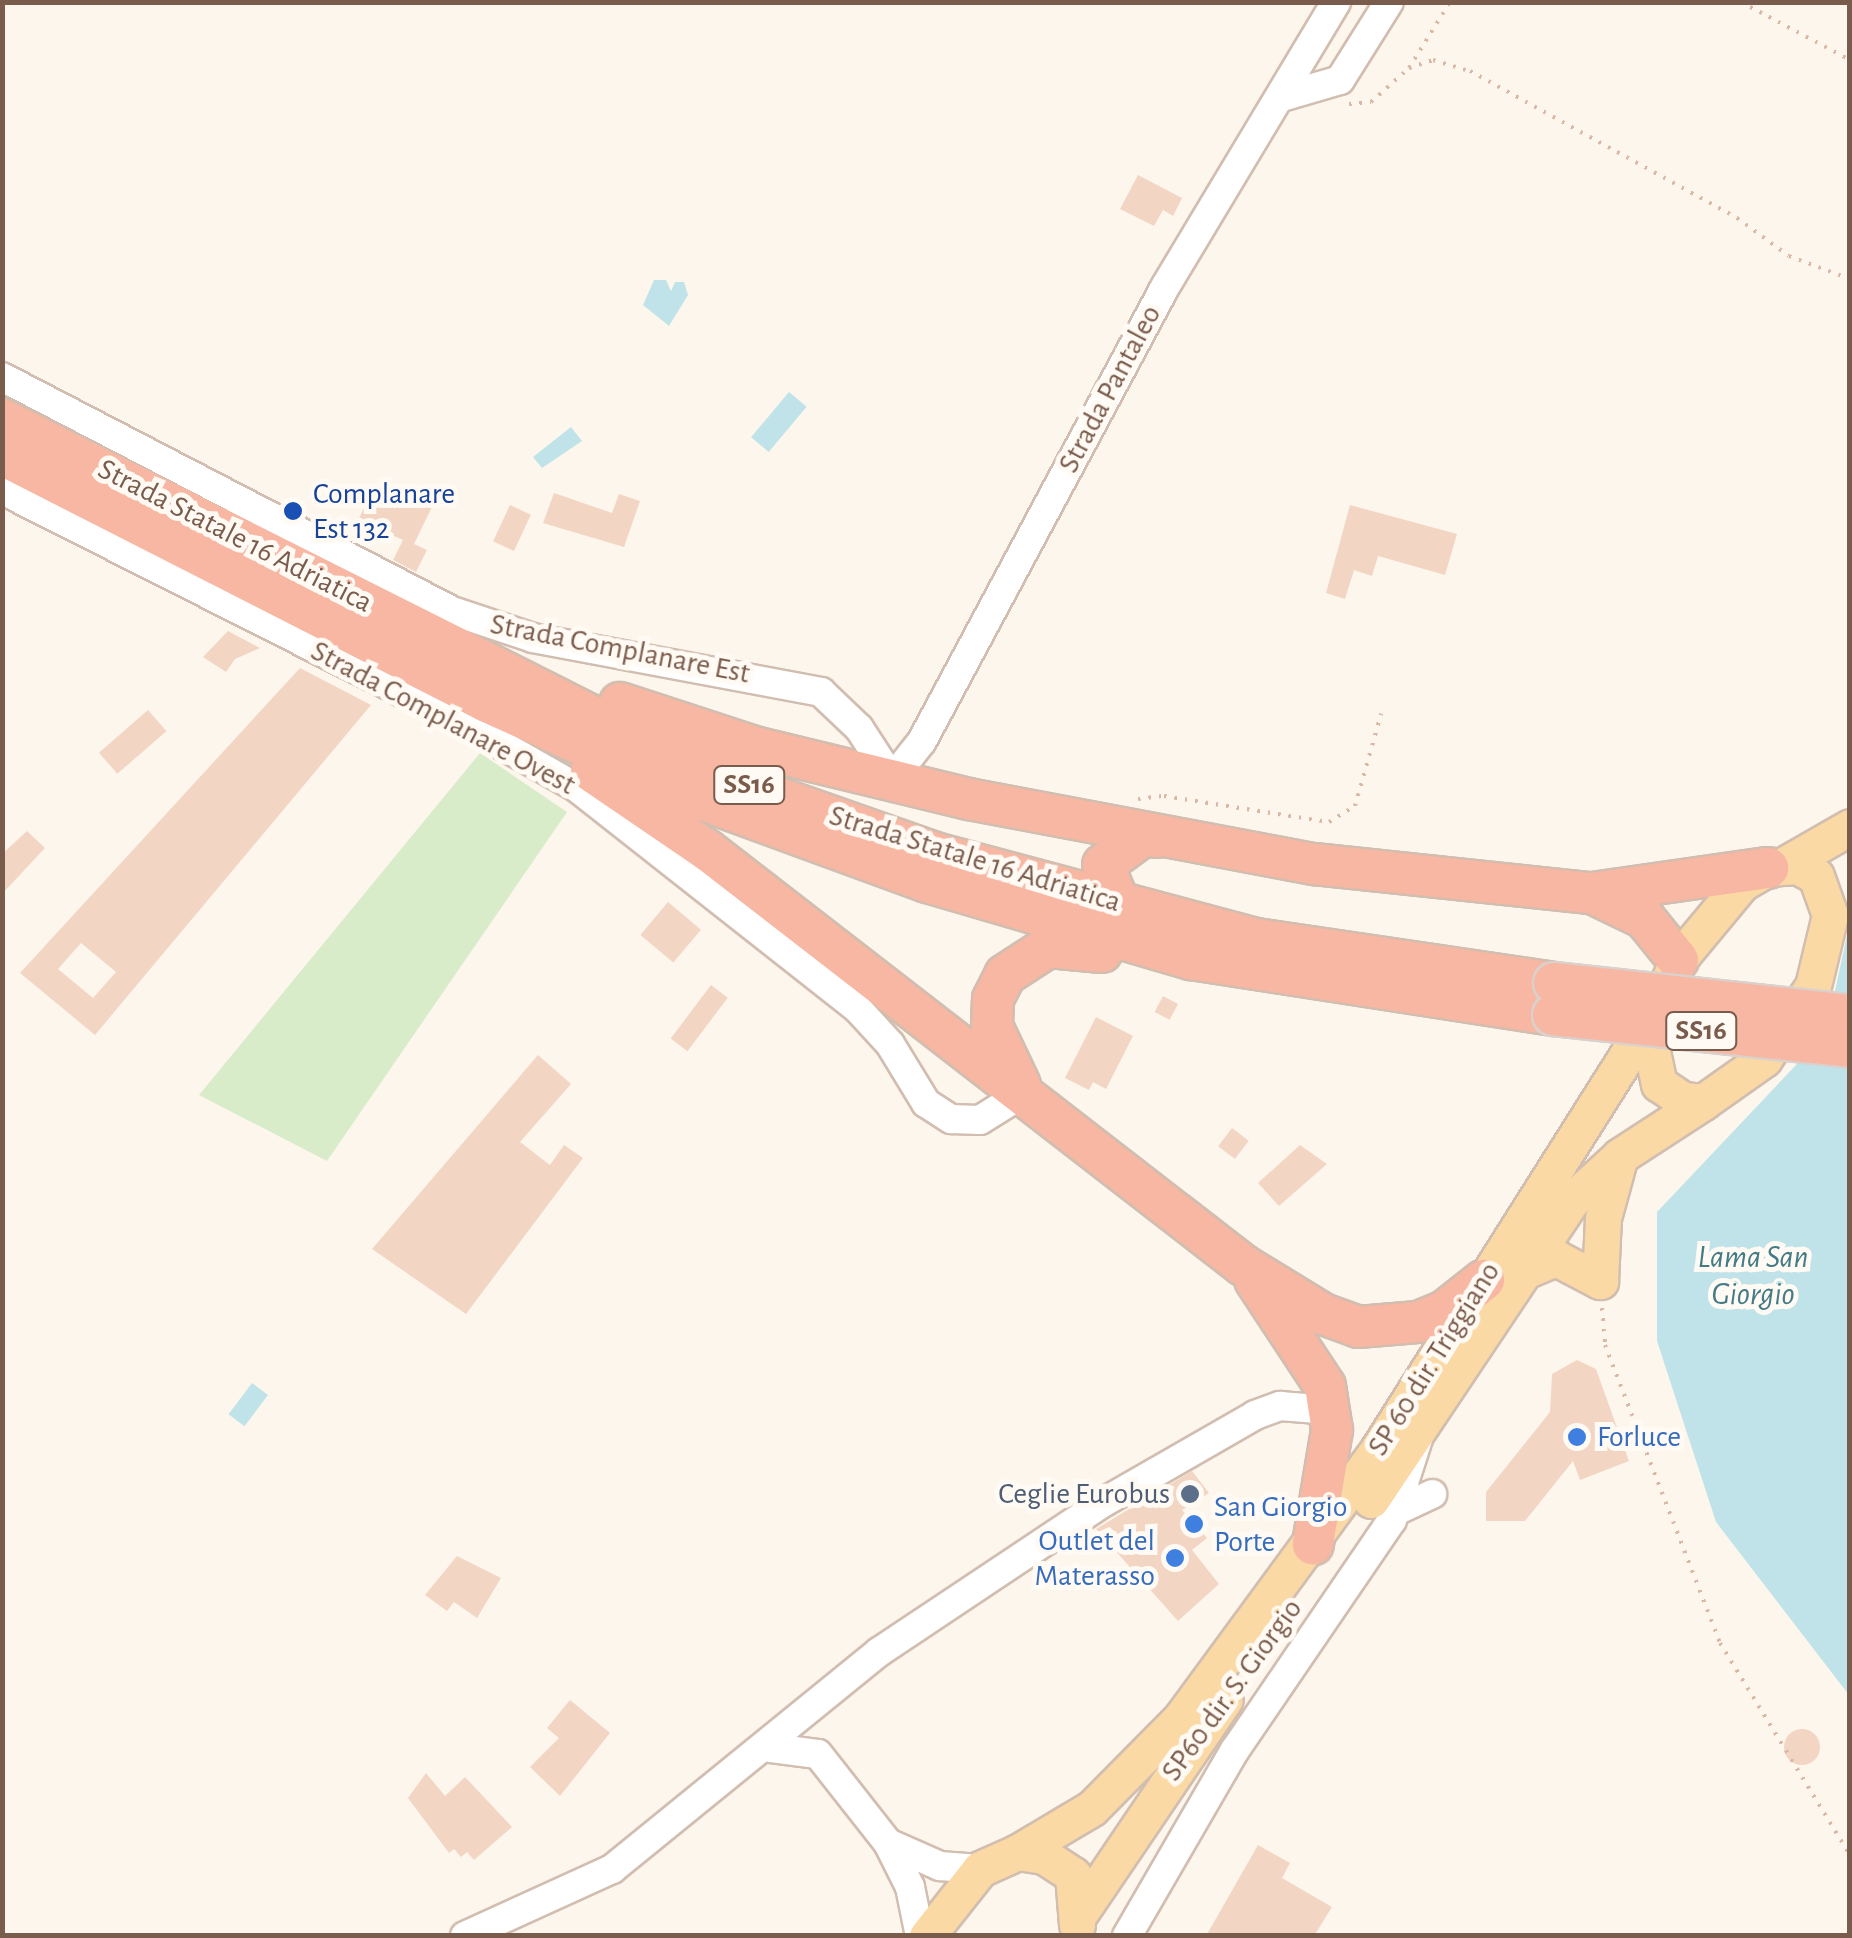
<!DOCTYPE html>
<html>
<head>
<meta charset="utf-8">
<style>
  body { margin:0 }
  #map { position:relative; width:1852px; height:1938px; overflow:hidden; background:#fdf6ec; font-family:"Alegreya Sans",sans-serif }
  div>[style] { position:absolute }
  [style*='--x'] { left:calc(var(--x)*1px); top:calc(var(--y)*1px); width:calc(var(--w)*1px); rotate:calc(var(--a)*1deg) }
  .green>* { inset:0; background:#d8ecc9 }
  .water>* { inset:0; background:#bfe3e8; transform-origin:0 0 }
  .building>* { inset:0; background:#f3d5c3; transform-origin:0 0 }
  .round { border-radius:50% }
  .path>* { height:4px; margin-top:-2px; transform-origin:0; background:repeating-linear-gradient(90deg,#d9b8a5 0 2.5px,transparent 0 10.5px) }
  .roads { filter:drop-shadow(2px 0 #d1beb0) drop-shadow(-2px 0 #d1beb0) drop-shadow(0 2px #d1beb0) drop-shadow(0 -2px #d1beb0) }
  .minor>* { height:28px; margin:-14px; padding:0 14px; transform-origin:14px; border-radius:14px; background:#fff }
  .major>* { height:35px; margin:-17.5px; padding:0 17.5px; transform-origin:17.5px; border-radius:17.5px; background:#fbd9a5 }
  .highway>* { height:40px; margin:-20px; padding:0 20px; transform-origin:20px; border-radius:20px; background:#f7b7a3 }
  .bridges { filter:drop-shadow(2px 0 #dad1cd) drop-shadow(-2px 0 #dad1cd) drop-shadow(0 2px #dad1cd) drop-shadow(0 -2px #dad1cd) }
  .highway-bridge>* { height:40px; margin:-20px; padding:0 20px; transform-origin:20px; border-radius:20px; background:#f7b7a3 }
  .dots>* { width:28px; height:28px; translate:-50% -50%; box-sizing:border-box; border:5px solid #fffaf3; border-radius:50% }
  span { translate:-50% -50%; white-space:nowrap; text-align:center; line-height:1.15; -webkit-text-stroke:10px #fffaf3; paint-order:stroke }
  .shield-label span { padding:2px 8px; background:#fffaf3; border:2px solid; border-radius:8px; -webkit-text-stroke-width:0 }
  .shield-label { font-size:28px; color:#7a5c4d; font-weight:700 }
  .street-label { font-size:30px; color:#7a5c4d }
  .transit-label { font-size:30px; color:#164399 }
  .left { translate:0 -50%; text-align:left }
  .shop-label { font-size:30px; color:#366cbe }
  .right { translate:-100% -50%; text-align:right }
  .service-label { font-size:30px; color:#4e5e75 }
  .water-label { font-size:32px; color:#437c86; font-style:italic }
  .frame { position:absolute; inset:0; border:5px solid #7a5c4d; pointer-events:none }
</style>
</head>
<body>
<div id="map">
  <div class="green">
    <div style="clip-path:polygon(480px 753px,567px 812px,327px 1161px,199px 1095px)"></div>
  </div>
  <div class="water">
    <div style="clip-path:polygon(654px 280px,666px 280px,671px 291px,675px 282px,684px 282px,688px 295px,669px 326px,643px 305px)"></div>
    <div style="left:789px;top:392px;width:23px;height:59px;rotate:40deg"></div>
    <div style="clip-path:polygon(571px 427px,582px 441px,542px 468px,533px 457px)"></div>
    <div style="clip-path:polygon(1849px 926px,1849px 1695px,1716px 1522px,1657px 1341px,1657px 1212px,1796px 1065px,1835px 991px)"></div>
    <div style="left:252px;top:1383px;width:20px;height:39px;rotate:37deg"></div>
  </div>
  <div class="building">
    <div style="clip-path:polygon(1138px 175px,1182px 198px,1173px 216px,1163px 210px,1154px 226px,1120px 209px)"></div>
    <div style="clip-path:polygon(554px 493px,612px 513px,619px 494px,640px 501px,624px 547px,543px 523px)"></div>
    <div style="clip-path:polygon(371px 494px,396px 506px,402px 494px,432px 507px,414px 544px,427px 550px,416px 572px,393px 560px,403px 540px,358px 520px)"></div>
    <div style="left:510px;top:505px;width:23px;height:40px;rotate:25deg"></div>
    <div style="clip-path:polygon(1350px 505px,1457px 534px,1445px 575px,1378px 556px,1372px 576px,1354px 570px,1345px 599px,1326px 593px)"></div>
    <div style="clip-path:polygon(228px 631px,260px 648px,235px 659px,226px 672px,203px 657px)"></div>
    <div style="clip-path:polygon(evenodd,300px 668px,371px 705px,95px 1035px,20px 973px,300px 668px,81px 943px,116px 972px,93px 998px,58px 969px,81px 943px)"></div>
    <div style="left:148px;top:710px;width:28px;height:65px;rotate:49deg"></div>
    <div style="clip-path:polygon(27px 831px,45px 848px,2px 894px,2px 854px)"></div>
    <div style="left:668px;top:902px;width:43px;height:43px;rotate:40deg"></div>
    <div style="left:711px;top:985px;width:21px;height:67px;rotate:37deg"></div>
    <div style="left:1163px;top:996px;width:17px;height:18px;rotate:28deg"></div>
    <div style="clip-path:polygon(1096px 1017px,1133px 1036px,1106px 1089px,1093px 1082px,1089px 1090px,1065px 1078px)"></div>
    <div style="clip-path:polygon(538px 1055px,571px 1084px,520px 1142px,550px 1165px,564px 1145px,583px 1158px,466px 1314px,372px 1249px)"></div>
    <div style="left:1232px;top:1128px;width:21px;height:23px;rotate:37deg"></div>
    <div style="clip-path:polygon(1300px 1145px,1327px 1164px,1279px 1206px,1258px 1183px)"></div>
    <div style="clip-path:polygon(1577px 1360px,1596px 1369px,1629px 1461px,1580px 1480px,1573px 1461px,1525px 1521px,1486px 1521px,1486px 1492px,1550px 1412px,1552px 1374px)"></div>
    <div style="clip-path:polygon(1192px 1471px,1209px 1493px,1182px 1510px,1207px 1538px,1192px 1550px,1219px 1584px,1178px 1621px,1096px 1529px)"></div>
    <div style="clip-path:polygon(457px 1556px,501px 1578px,477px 1618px,454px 1602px,447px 1611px,425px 1595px)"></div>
    <div style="clip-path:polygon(570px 1700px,610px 1733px,560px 1796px,530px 1767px,559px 1738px,547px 1728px)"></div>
    <div class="round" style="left:1784px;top:1729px;width:36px;height:36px"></div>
    <div style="clip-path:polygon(426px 1773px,445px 1796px,465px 1777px,512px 1827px,474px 1860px,467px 1852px,461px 1857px,454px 1849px,449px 1853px,408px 1798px)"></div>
    <div style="clip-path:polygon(1258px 1845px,1290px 1863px,1282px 1878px,1332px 1907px,1314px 1936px,1206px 1936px)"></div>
  </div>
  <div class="path">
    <div style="--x:1741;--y:2;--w:123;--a:28"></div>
    <div style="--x:1409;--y:68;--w:25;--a:-18"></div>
    <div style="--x:1433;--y:60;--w:39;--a:17"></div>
    <div style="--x:1470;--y:71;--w:305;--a:28.8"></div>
    <div style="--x:1737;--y:218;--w:64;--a:36.2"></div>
    <div style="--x:1789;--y:256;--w:65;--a:20.7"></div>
    <div style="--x:1349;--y:104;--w:22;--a:-5"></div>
    <div style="--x:1371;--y:102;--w:51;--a:-41.8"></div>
    <div style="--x:1409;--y:68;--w:78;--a:-58.2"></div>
    <div style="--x:1138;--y:799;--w:26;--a:-7"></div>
    <div style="--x:1164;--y:796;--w:167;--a:9"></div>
    <div style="--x:1329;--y:822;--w:31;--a:-32"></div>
    <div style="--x:1355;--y:806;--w:96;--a:-74.2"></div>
    <div style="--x:1602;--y:1308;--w:37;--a:85"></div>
    <div style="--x:1605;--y:1345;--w:319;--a:68.9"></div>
    <div style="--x:1720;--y:1643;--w:249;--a:58.5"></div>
  </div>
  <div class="roads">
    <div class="minor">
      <div style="--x:1285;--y:96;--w:57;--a:-16.2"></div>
      <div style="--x:1340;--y:80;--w:92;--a:-57.9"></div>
      <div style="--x:2;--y:377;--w:507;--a:27.47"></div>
      <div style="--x:452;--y:611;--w:85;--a:18.4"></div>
      <div style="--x:533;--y:638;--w:293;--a:10.6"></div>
      <div style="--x:821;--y:692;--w:52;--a:43.5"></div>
      <div style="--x:859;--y:728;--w:61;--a:57.1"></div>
      <div style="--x:892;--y:779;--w:48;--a:-51.7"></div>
      <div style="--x:922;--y:741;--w:515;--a:-61.84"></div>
      <div style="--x:1165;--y:287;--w:332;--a:-59"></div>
      <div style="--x:2;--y:490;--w:519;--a:26.81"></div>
      <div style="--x:465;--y:724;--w:128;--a:29.6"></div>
      <div style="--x:576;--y:787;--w:357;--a:38.2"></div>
      <div style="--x:857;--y:1008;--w:49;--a:47.5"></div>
      <div style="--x:890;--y:1044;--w:69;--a:58.6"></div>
      <div style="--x:926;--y:1103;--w:30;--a:33"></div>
      <div style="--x:951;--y:1119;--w:29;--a:2"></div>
      <div style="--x:980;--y:1120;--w:53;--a:-31.9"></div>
      <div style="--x:1396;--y:1511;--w:40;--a:-25"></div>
      <div style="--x:763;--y:1747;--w:55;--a:7.3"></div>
      <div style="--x:818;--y:1754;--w:113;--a:51.8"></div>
      <div style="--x:888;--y:1843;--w:57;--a:23.9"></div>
      <div style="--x:940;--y:1866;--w:40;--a:4.3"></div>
      <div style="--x:888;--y:1843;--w:49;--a:63.4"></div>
      <div style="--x:910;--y:1887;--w:50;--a:78.5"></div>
      <div style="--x:465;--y:1936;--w:162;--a:-24.5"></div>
      <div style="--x:612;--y:1869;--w:344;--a:-39.1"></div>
      <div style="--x:879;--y:1652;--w:270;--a:-33.7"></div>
      <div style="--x:1104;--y:1502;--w:174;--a:-29.9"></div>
      <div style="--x:1255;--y:1415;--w:27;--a:-20"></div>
      <div style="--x:1280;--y:1406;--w:50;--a:4.6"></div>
      <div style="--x:1127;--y:1936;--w:215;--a:-59.9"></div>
      <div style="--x:1235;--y:1750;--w:278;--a:-55.7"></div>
      <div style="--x:1392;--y:1520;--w:85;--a:-72.2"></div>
    </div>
    <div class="major">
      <div style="--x:1784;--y:865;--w:76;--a:-29.9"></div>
      <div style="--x:1797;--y:866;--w:21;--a:28"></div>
      <div style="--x:1816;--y:876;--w:41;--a:70.3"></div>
      <div style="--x:1830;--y:915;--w:73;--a:103.5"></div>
      <div style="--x:1813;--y:986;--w:88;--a:123.9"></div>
      <div style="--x:1764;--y:1059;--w:75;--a:144.8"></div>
      <div style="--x:1703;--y:1102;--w:20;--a:-174"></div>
      <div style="--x:1683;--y:1100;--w:29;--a:-146"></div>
      <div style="--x:1659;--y:1084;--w:43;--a:-102.1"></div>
      <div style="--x:1650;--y:1042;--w:31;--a:-81"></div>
      <div style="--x:1655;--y:1011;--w:56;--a:-65.7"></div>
      <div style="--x:1678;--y:960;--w:100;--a:-50.3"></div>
      <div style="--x:1742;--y:883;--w:30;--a:-30"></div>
      <div style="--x:1768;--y:868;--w:29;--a:-4"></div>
      <div style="--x:1525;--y:1271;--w:34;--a:-23"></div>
      <div style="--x:1556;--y:1258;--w:50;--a:27.6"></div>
      <div style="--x:1600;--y:1281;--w:63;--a:-87.3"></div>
      <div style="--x:1603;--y:1218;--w:64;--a:-74.7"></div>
      <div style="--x:1371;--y:1500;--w:361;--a:-56.2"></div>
      <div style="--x:1572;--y:1200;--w:65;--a:-42.5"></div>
      <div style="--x:1620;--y:1156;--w:99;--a:-33"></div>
      <div style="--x:1018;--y:1852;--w:86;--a:-30.7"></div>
      <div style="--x:1092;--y:1808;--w:127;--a:-45.3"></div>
      <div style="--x:1181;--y:1718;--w:335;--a:-53.7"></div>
      <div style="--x:1379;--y:1448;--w:517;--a:-57.72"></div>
      <div style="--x:1080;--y:1913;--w:258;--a:-55.9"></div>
      <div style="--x:927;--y:1936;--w:85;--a:-51.7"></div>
      <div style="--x:980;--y:1869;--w:42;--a:-24.1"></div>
      <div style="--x:1018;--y:1852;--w:26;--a:9"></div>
      <div style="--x:1044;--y:1856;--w:35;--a:33"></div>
      <div style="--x:1073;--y:1875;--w:50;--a:85.4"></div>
    </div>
    <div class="highway">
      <div style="--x:2;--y:419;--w:669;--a:26.72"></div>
      <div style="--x:600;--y:720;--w:195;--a:23.5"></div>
      <div style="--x:779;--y:798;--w:165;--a:19.4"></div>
      <div style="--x:935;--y:853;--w:332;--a:15"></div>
      <div style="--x:1256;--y:939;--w:301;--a:8.4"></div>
      <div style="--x:2;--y:455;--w:544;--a:26.99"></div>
      <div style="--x:487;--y:702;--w:240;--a:24.3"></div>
      <div style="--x:706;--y:801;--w:235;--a:20.1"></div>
      <div style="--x:927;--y:882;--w:275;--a:16.3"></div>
      <div style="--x:1191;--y:959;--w:366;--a:8.8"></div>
      <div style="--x:620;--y:703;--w:145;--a:18.1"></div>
      <div style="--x:758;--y:748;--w:217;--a:13.6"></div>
      <div style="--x:969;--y:799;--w:351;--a:10.7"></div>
      <div style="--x:1314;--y:864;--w:280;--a:6"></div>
      <div style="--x:1592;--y:893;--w:178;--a:-8.1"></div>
      <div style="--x:591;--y:771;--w:140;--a:34.3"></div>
      <div style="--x:707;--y:850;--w:678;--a:37.75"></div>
      <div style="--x:1243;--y:1265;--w:94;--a:31.5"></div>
      <div style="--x:1323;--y:1314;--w:37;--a:20"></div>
      <div style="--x:1358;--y:1327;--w:60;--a:-4.8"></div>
      <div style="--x:1418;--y:1322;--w:29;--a:-22"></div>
      <div style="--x:1445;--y:1311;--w:50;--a:-38.5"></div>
      <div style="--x:1592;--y:893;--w:58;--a:25.7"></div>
      <div style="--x:1644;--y:918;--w:54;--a:51"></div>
      <div style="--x:1119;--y:903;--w:41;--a:-112.8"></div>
      <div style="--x:1103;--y:865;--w:51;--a:-36.2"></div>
      <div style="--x:1144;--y:835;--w:13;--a:9"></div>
      <div style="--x:1020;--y:1085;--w:65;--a:-115.4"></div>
      <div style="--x:992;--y:1026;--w:27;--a:-88"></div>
      <div style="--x:993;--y:999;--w:27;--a:-63"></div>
      <div style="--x:1005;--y:975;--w:51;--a:-33.1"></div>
      <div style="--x:1048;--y:947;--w:54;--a:5.3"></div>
      <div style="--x:1255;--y:1280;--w:127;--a:56.6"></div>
      <div style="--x:1325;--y:1386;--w:45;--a:81"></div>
      <div style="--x:1332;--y:1430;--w:116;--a:99.5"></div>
    </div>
  </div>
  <div class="bridges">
    <div class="highway-bridge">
      <div style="--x:1554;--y:983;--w:298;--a:6.2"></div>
      <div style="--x:1553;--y:1015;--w:299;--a:6.1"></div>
    </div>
  </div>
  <div class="dots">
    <div style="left:293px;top:511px;background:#1a4fb4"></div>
    <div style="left:1577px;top:1437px;background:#3f7fe0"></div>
    <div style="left:1190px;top:1494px;background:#5c6f8a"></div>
    <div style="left:1194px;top:1524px;background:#3f7fe0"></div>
    <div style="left:1175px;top:1558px;background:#3f7fe0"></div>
  </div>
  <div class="shield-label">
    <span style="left:749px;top:785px">SS16</span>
    <span style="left:1701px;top:1031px">SS16</span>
  </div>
  <div class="street-label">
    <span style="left:1110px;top:389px;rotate:-62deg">Strada Pantaleo</span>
    <span style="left:235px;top:536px;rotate:27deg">Strada Statale 16 Adriatica</span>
    <span style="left:620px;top:649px;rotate:11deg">Strada Complanare Est</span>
    <span style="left:443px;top:718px;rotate:28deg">Strada Complanare Ovest</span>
    <span style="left:975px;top:859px;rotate:17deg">Strada Statale 16 Adriatica</span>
    <span style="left:1434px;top:1359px;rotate:-58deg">SP 60 dir. Triggiano</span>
    <span style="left:1232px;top:1690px;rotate:-54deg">SP60 dir. S. Giorgio</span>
  </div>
  <div class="transit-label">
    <span class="left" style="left:313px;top:511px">Complanare<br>Est 132</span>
  </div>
  <div class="shop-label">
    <span class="left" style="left:1597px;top:1437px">Forluce</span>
    <span class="left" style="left:1214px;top:1524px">San Giorgio<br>Porte</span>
    <span class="right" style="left:1155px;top:1558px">Outlet del<br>Materasso</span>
  </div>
  <div class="service-label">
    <span class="right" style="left:1170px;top:1494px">Ceglie Eurobus</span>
  </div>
  <div class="water-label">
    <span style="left:1753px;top:1276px">Lama San<br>Giorgio</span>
  </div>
  <div class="frame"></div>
</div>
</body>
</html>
